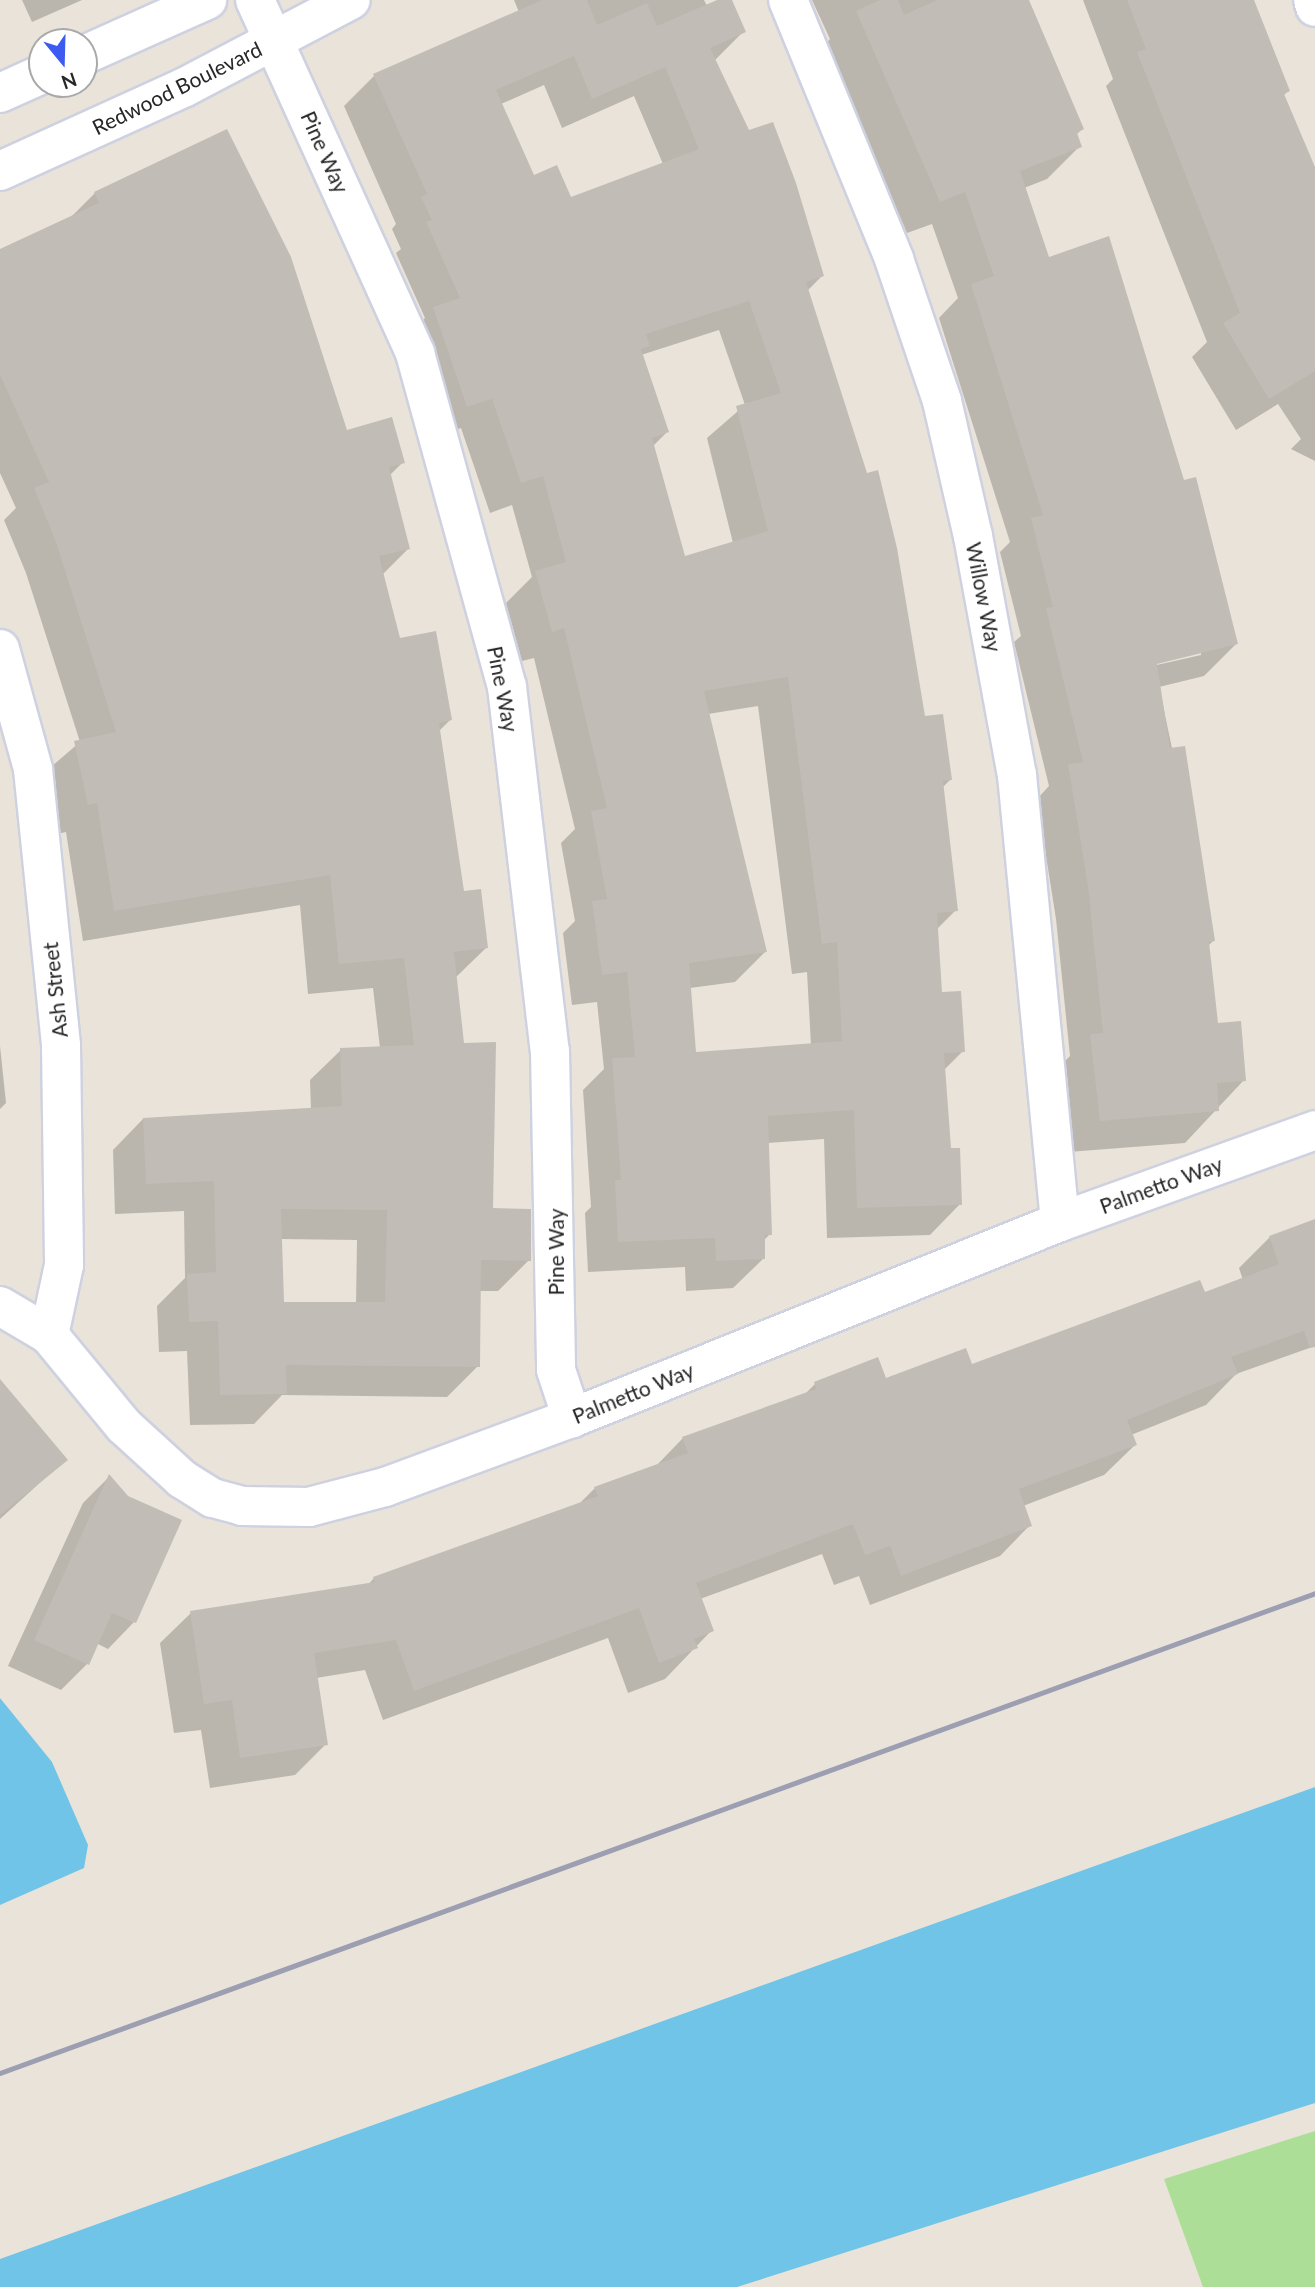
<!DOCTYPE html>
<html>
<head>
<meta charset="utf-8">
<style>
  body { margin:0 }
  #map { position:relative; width:1315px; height:2287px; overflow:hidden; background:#e9e3d9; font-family:Lato,sans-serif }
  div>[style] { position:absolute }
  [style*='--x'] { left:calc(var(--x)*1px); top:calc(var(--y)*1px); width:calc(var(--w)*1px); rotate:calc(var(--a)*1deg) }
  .green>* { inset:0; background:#adde97 }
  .water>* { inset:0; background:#6fc4e8 }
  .shadow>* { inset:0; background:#0003 }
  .building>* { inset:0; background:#c1bcb6 }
  .roads { filter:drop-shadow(2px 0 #ced1e0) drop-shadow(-2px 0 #ced1e0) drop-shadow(0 2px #ced1e0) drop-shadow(0 -2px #ced1e0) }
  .street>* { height:38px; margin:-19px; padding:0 19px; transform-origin:19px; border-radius:19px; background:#fff }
  .rail>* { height:5px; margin:-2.5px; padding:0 2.5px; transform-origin:2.5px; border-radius:2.5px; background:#9c9eb1 }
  span { translate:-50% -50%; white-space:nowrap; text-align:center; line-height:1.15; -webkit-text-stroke:5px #fff; paint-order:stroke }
  .street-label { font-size:21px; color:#272727 }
  .north { position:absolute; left:28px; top:28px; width:70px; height:70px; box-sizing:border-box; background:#fff; border:2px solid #a9a9a9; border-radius:50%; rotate:161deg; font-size:19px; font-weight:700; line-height:28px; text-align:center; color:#272727 }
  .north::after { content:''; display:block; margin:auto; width:24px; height:32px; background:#3d5af1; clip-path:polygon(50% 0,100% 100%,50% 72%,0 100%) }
</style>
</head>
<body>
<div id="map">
  <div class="green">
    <div style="clip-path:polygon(1315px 2131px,1315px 2287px,1203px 2287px,1164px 2179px)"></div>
  </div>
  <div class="water">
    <div style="clip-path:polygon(0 1698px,52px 1762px,88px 1845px,84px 1868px,0 1905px)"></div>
    <div style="clip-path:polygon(1315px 1787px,1315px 2103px,737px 2287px,0 2287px,0 2259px)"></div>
  </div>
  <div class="shadow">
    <div style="clip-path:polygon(22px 0,82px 0,32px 22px)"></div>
    <div style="clip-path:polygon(evenodd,514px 0,704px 0,707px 6px,731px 0,744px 31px,714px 61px,822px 276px,807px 291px,923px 718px,950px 780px,942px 788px,956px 910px,936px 930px,940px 994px,963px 1051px,944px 1070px,950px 1150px,960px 1204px,930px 1235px,827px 1238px,824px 1139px,767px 1143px,770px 1234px,763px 1241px,764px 1258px,733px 1288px,686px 1291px,685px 1267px,588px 1272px,585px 1213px,591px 1207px,583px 1090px,604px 1069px,597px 1002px,572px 1005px,563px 933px,575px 921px,561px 843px,575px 829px,534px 658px,522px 661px,506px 603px,532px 577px,512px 505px,490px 513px,461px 428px,437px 437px,404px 339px,425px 318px,396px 253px,401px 249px,392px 229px,396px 224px,344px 106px,374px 76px,519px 12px,514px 0,544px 85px,562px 128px,634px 96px,663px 164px,570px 199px,533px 178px,501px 104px,544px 85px,514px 0,719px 330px,745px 405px,707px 438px,733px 543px,684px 558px,652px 447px,667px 432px,641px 355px,719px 330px,514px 0,758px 706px,792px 974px,807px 972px,811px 1045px,694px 1054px,690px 988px,735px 982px,765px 952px,708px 714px,758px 706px)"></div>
    <div style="clip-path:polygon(evenodd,812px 0,1027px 0,1082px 129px,1076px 135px,1080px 146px,1047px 179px,1024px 188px,1048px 259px,1183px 482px,1236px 644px,1204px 676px,1159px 687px,1213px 941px,1208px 946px,1217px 1025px,1244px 1080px,1185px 1143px,1068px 1152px,1058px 1068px,1070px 1056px,1056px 919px,1037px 799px,1049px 786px,1014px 642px,1021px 636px,1000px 552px,1010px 542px,939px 318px,958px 298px,932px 224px,907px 233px,825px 45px,830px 39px,812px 0,1201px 651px,1201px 655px,1148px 667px,1148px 664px,1201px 651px)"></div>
    <div style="clip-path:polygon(1083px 0,1236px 0,1288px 91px,1283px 96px,1315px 172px,1315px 461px,1291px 449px,1301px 439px,1278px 404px,1236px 430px,1192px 357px,1207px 342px,1106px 86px,1113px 79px)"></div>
    <div style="clip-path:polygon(evenodd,226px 131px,345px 432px,403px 462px,389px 476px,409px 548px,382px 575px,398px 640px,450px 720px,438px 732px,463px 893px,486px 948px,455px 978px,463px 1045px,492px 1210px,529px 1260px,498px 1291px,479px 1291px,478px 1366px,447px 1397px,282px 1395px,254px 1424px,190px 1425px,187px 1351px,159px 1352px,157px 1306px,185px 1278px,184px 1211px,115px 1214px,113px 1150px,143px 1119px,311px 1110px,310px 1080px,341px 1050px,380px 1048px,373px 988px,308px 994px,300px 905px,83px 941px,66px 832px,57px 834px,44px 773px,80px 742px,26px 573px,4px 520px,16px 508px,0 473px,0 251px,69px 219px,95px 193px,226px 131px,280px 1239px,357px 1240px,356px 1304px,282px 1303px,280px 1239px)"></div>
    <div style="clip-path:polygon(0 1046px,6px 1103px,0 1109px)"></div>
    <div style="clip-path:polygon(1315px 1228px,1315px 1346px,1236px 1374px,1206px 1405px,1131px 1435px,1135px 1445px,1104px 1475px,1023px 1506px,1030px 1525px,1000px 1556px,870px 1605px,859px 1576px,834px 1585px,822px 1554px,700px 1599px,711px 1631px,665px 1679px,628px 1693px,608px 1638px,383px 1720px,365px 1670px,316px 1678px,326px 1744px,295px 1775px,210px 1788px,201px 1730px,174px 1733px,160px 1643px,191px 1613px,367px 1586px,374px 1578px,579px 1504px,595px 1488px,655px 1467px,683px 1438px,803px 1396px,815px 1384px,885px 1380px,971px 1367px,1204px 1295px,1243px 1280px,1239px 1268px,1270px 1237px)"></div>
    <div style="clip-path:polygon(0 1391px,65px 1460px,0 1519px)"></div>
    <div style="clip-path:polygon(109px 1477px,134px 1622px,108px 1649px,96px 1643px,87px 1664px,61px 1690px,8px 1666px,83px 1503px)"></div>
  </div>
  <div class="building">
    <div style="clip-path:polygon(evenodd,542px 0,587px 0,597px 25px,647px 3px,657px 26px,717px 0,732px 0,746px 32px,710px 48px,749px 130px,773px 122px,796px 183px,824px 276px,806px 282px,867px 473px,878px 470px,897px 548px,925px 716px,943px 714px,952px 780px,943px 781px,958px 911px,937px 913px,942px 992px,961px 991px,965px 1052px,944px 1053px,951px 1148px,960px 1148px,962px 1205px,857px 1208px,854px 1110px,768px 1116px,772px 1235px,765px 1235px,765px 1259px,716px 1261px,715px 1238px,618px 1242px,615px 1180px,621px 1180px,612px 1058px,635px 1057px,627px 972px,602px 975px,592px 901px,607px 899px,591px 811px,607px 808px,564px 628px,552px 632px,535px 571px,566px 562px,543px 476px,521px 483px,492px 399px,467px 407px,433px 307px,460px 298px,426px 222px,432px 220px,421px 197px,427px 194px,373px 74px,542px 0,574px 56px,592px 99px,665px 67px,699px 149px,571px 197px,557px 165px,534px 175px,496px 90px,574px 56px,542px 0,749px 301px,781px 393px,736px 406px,768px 531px,685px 556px,652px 438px,669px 432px,641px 349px,650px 346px,646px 334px,749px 301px,542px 0,788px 677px,822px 944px,837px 942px,842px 1041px,696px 1052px,689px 963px,767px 952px,704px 691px,788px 677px)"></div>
    <div style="clip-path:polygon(880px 0,898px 0,904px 15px,937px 0,1029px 0,1084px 129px,1077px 133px,1082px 147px,1020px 171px,1049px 257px,1109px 236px,1184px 480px,1196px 477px,1238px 644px,1157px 664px,1170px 748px,1185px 746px,1215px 941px,1209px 942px,1218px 1023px,1241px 1021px,1246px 1081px,1217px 1083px,1219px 1111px,1100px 1121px,1090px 1034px,1103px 1033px,1088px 886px,1068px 764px,1083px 762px,1046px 608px,1053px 607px,1031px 518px,1043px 515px,971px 284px,994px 276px,965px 192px,940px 202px,856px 11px)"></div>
    <div style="clip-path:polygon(1127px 0,1254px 0,1290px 91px,1284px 94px,1315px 167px,1315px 371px,1269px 399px,1223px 323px,1240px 313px,1137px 52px,1146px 49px)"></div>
    <div style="clip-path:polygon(evenodd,227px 129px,291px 257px,347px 430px,392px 417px,405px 463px,389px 467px,410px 549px,379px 556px,400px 638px,436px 631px,452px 720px,439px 723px,464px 891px,481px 889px,488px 948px,454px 952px,464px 1043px,496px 1042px,493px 1208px,531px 1209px,531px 1261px,481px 1260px,480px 1367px,286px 1365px,287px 1394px,220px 1395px,218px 1321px,189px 1322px,187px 1274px,216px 1272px,214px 1181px,146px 1184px,143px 1118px,342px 1106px,340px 1048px,414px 1045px,404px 958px,339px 964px,330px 875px,114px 911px,97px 803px,88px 805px,74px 741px,116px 732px,56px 542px,34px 488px,49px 482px,0 375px,0 249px,99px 203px,94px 192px,227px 129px,281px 1209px,387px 1210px,385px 1302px,284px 1302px,281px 1209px)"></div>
    <div style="clip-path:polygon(1315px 1219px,1315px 1347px,1310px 1348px,1304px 1331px,1231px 1357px,1238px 1374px,1127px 1420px,1137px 1445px,1019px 1489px,1032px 1526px,901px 1576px,890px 1546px,865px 1555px,853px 1524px,696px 1583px,714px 1631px,694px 1639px,698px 1648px,659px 1663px,639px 1608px,414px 1691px,396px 1640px,314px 1653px,328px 1745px,240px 1758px,232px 1700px,204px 1704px,190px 1611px,375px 1582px,373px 1577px,598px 1496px,594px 1487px,688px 1453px,682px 1437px,816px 1389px,814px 1382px,878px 1357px,886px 1378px,966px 1348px,972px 1364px,1200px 1280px,1205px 1292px,1279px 1264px,1269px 1236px)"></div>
    <div style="clip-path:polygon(0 1379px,68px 1460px,0 1515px)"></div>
    <div style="clip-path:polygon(109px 1474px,128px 1496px,182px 1520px,136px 1623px,112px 1613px,89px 1665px,34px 1640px)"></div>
  </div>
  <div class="roads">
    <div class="street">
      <div style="--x:255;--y:0;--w:388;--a:65.6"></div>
      <div style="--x:415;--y:353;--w:346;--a:74.6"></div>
      <div style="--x:507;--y:687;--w:367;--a:83.3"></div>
      <div style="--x:550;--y:1051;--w:319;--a:88.9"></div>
      <div style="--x:556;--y:1370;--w:51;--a:71.6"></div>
      <div style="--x:788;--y:0;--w:280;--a:67.7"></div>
      <div style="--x:894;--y:259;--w:150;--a:71.3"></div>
      <div style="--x:942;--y:401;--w:139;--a:77.1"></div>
      <div style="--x:973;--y:536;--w:243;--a:79.6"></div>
      <div style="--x:1017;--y:775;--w:449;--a:84.5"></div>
      <div style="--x:1313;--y:0;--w:7;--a:74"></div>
      <div style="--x:84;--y:55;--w:135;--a:-24.1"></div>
      <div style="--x:0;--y:93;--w:46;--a:-24.3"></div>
      <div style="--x:0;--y:171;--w:203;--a:-24.4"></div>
      <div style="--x:185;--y:87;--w:187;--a:-27.7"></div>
      <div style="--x:0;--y:649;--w:124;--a:74.6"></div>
      <div style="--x:33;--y:769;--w:278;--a:84.2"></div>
      <div style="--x:61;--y:1046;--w:219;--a:89.2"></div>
      <div style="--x:64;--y:1265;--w:72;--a:102.1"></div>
      <div style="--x:0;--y:1306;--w:57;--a:30.6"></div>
      <div style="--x:49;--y:1335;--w:118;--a:50.5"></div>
      <div style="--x:124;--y:1426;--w:79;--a:42.4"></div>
      <div style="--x:182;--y:1479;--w:36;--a:32"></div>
      <div style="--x:213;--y:1498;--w:30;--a:15"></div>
      <div style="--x:242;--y:1506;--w:67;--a:0.9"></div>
      <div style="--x:309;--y:1507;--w:79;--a:-14.7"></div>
      <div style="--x:385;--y:1487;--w:199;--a:-20.3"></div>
      <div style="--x:572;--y:1418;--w:526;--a:-21.88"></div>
      <div style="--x:1060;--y:1222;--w:271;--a:-19.8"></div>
    </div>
  </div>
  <div class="rail">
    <div style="--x:0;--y:2073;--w:1400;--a:-20.05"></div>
  </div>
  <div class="street-label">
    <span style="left:177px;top:88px;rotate:-26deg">Redwood Boulevard</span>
    <span style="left:325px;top:152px;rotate:66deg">Pine Way</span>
    <span style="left:984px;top:597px;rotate:79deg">Willow Way</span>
    <span style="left:503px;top:689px;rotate:79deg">Pine Way</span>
    <span style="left:55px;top:990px;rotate:-96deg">Ash Street</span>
    <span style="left:1161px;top:1185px;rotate:-20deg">Palmetto Way</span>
    <span style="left:556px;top:1252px;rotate:-90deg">Pine Way</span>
    <span style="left:633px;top:1393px;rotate:-22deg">Palmetto Way</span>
  </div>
  <div class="north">N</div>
</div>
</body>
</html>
